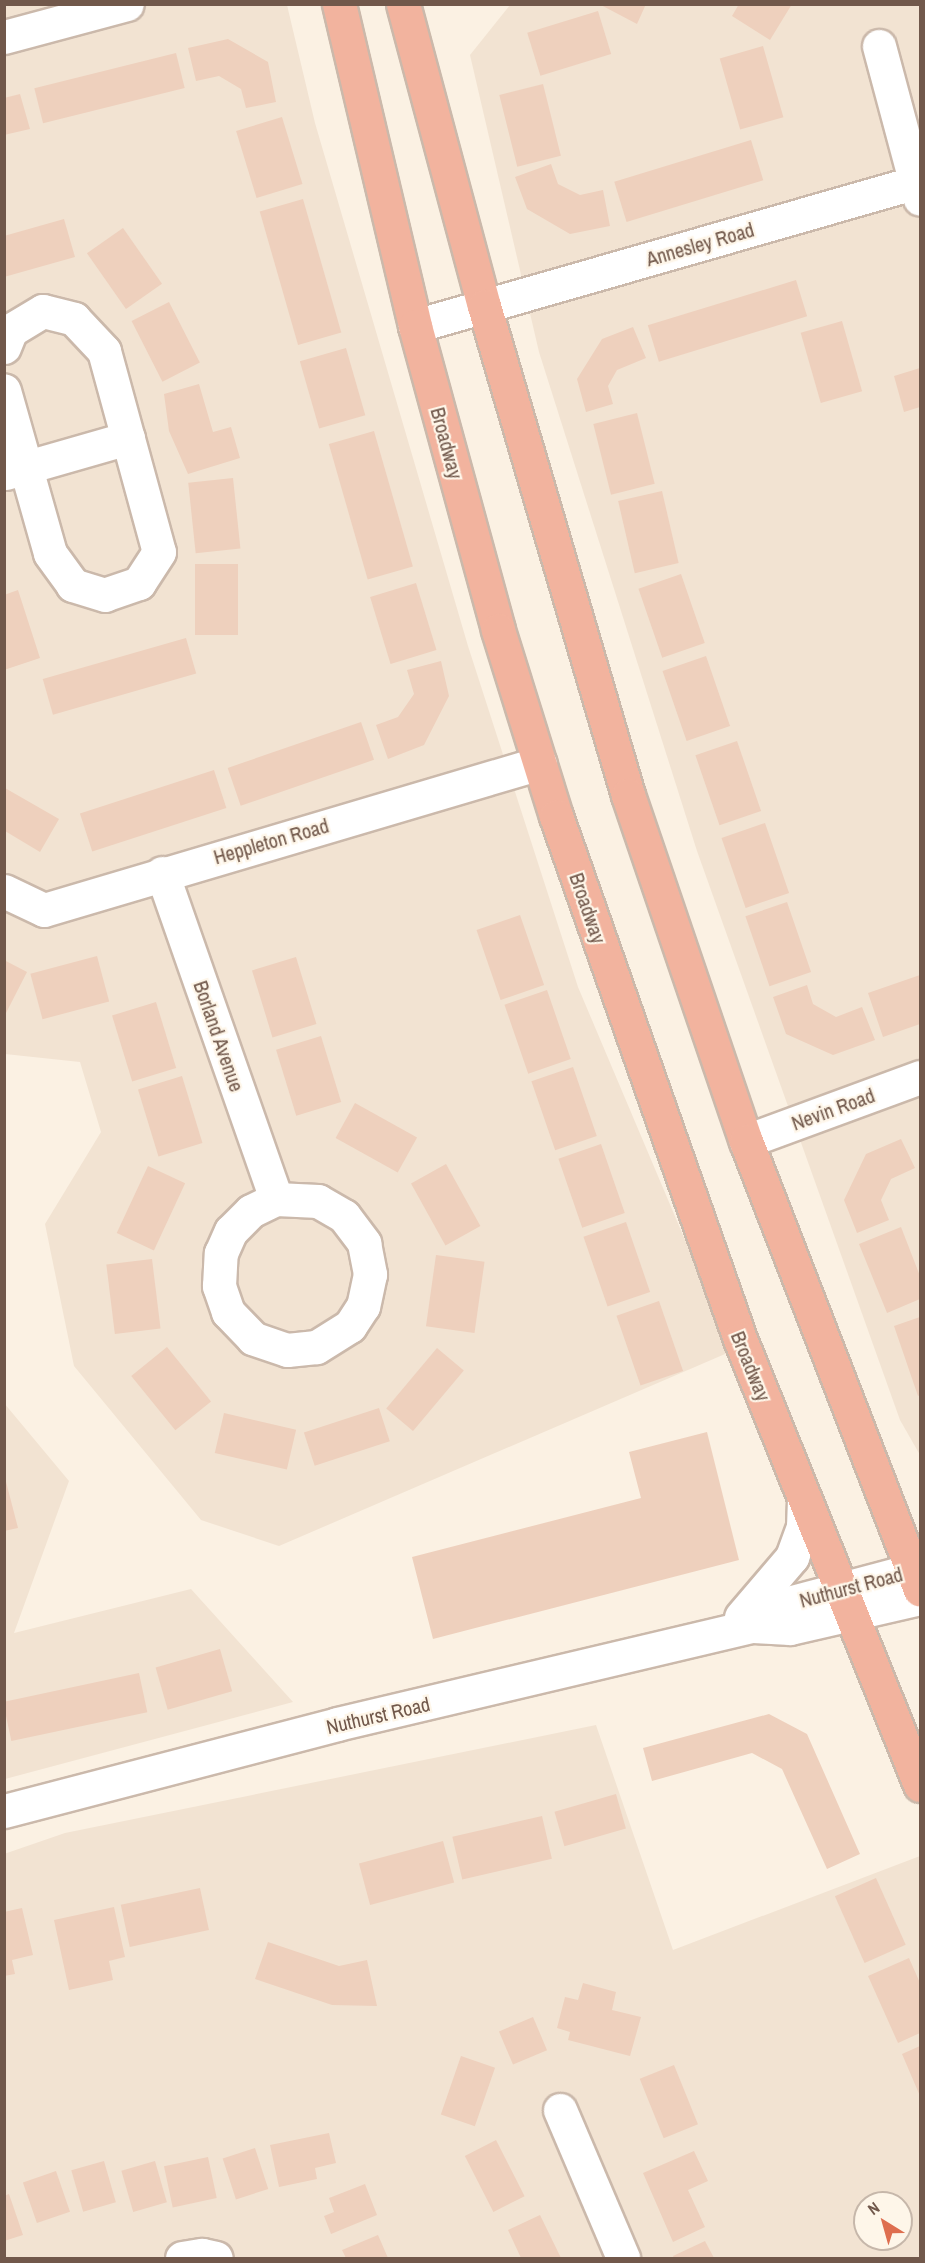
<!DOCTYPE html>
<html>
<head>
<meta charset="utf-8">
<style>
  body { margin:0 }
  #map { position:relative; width:925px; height:2263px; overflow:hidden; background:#fbf1e3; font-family:"Archivo Narrow",sans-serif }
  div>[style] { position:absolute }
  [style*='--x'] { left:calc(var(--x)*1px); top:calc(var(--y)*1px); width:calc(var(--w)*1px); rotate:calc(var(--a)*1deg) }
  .residential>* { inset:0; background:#f2e3d2 }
  .building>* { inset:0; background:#eed0bd; transform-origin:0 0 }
  .roads { filter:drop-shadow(2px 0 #cbb9ab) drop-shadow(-2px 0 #cbb9ab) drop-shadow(0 2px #cbb9ab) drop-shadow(0 -2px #cbb9ab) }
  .street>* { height:33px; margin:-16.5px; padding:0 16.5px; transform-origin:16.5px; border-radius:16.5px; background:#fff }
  .secondary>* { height:33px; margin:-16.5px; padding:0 16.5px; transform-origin:16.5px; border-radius:16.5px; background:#fff }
  .highway>* { height:33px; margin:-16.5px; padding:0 16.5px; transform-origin:16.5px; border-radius:16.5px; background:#f2b39e }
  span { translate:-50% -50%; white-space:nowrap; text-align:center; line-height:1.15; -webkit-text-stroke:4.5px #fef6e9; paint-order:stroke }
  .street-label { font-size:20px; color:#71584b }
  .frame { position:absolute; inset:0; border:6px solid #71584b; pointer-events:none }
  .north { position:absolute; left:853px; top:2191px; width:60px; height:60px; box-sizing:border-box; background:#fef6e9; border:2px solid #c6b7aa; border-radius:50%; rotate:323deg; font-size:16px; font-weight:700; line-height:24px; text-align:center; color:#71584b }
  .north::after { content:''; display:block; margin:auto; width:21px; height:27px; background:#de6e4f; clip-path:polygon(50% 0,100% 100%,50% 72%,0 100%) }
</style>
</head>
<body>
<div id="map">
  <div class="residential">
    <div style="clip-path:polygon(5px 5px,287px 5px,315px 123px,468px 646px,578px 987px,732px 1351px,279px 1546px,201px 1520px,74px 1366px,45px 1224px,101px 1132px,80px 1062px,5px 1054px)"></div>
    <div style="clip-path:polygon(510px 5px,920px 5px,920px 1455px,900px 1420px,697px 851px,539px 352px,470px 55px)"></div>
    <div style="clip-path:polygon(4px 1403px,69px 1481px,14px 1633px,191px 1589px,293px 1702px,5px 1779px)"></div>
    <div style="clip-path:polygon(evenodd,596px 1725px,673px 1950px,920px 1856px,920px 2258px,5px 2258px,4px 1854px,65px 1833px,596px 1725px,865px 2203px,901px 2203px,901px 2239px,865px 2239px,865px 2203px)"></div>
  </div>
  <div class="building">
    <div style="clip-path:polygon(599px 4px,646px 4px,637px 24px)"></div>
    <div style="clip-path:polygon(739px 4px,792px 4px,770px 40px,732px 16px)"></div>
    <div style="left:598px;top:11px;width:45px;height:74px;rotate:73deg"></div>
    <div style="clip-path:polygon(228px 39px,268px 62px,276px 102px,246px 108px,241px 89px,219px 76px,196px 81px,188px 48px)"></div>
    <div style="left:763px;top:46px;width:74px;height:45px;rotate:74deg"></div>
    <div style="left:176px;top:53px;width:36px;height:146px;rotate:76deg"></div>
    <div style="left:543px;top:84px;width:74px;height:45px;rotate:76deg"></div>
    <div style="clip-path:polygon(20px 94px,30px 129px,4px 135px,4px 98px)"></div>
    <div style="left:282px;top:117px;width:70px;height:48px;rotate:73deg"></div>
    <div style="left:751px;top:140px;width:42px;height:143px;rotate:73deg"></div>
    <div style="clip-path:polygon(551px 164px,558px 184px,580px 195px,603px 190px,610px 226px,570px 234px,527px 209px,515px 177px)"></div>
    <div style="left:303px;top:199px;width:139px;height:45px;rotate:74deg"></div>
    <div style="clip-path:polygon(64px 219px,75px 257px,4px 277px,4px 236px)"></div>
    <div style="left:123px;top:228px;width:68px;height:44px;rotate:55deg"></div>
    <div style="left:796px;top:280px;width:38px;height:155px;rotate:73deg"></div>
    <div style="left:169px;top:302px;width:68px;height:42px;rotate:63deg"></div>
    <div style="left:842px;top:321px;width:73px;height:43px;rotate:74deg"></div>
    <div style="clip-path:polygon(633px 327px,646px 358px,617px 370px,608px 386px,613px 404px,586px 412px,577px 379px,602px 339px)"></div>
    <div style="left:346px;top:348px;width:70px;height:48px;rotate:74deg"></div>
    <div style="clip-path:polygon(920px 368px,920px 407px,904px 412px,894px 376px)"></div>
    <div style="clip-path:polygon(199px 384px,213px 432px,231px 427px,240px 458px,188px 474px,169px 431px,164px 394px)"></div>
    <div style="left:637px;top:413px;width:73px;height:45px;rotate:76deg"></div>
    <div style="left:374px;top:431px;width:141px;height:47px;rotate:74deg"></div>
    <div style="left:233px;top:478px;width:71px;height:45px;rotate:84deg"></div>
    <div style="left:662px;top:491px;width:74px;height:45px;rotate:77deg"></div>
    <div style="left:195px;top:564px;width:43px;height:71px"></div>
    <div style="left:681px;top:574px;width:73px;height:45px;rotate:71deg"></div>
    <div style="left:416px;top:583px;width:70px;height:48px;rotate:73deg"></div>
    <div style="clip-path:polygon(18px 590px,40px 658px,4px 670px,4px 595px)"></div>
    <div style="left:186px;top:638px;width:37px;height:149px;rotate:74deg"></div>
    <div style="left:706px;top:656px;width:74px;height:46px;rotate:71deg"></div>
    <div style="clip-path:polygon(441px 661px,449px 696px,424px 745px,388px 759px,376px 725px,398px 717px,414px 694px,407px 670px)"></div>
    <div style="left:361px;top:722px;width:40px;height:141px;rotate:71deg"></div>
    <div style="left:737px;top:741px;width:74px;height:44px;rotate:71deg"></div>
    <div style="left:214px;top:770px;width:40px;height:141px;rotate:72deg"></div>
    <div style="clip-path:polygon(5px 788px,59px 819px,40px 852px,5px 831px)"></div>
    <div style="left:765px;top:823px;width:74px;height:46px;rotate:71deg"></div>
    <div style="left:787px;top:902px;width:74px;height:44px;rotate:71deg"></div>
    <div style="left:520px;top:915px;width:74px;height:46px;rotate:71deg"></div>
    <div style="left:97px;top:956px;width:47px;height:69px;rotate:75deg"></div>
    <div style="left:296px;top:957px;width:70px;height:46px;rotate:73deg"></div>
    <div style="clip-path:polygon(4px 960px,27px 972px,6px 1013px,4px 1012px)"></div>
    <div style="clip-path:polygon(920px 975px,920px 1024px,883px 1037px,868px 993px)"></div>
    <div style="clip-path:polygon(807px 985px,813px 1004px,836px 1017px,862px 1007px,875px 1040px,833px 1055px,786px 1034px,773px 997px)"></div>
    <div style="left:547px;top:990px;width:73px;height:45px;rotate:71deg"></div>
    <div style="left:156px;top:1002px;width:69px;height:46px;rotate:73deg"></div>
    <div style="left:321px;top:1036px;width:69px;height:47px;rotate:73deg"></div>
    <div style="left:573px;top:1067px;width:73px;height:44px;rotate:71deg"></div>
    <div style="left:182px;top:1076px;width:70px;height:46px;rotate:73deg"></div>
    <div style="left:355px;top:1103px;width:71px;height:40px;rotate:29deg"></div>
    <div style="clip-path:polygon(901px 1139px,915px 1168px,891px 1179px,881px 1200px,889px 1220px,857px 1233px,844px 1200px,866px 1154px)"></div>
    <div style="left:601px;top:1144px;width:73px;height:45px;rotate:71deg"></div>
    <div style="left:446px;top:1164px;width:71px;height:40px;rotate:61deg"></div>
    <div style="left:148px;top:1166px;width:41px;height:74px;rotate:25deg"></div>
    <div style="left:626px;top:1222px;width:74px;height:45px;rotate:71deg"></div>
    <div style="clip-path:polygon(901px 1227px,920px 1276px,920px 1299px,887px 1313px,859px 1244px)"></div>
    <div style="left:436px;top:1255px;width:49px;height:72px;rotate:8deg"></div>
    <div style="left:152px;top:1259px;width:70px;height:46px;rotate:83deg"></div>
    <div style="left:659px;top:1301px;width:74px;height:45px;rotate:71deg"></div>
    <div style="clip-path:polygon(920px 1317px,920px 1395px,918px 1396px,894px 1326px)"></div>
    <div style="left:167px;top:1347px;width:70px;height:46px;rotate:51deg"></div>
    <div style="left:437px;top:1348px;width:35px;height:79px;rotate:40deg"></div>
    <div style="left:379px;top:1408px;width:35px;height:79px;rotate:72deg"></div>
    <div style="left:224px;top:1413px;width:74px;height:41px;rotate:13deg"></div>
    <div style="clip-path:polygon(707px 1432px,739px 1560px,433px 1639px,412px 1557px,641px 1498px,629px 1452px)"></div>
    <div style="clip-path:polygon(4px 1474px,18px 1528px,4px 1531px)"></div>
    <div style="left:220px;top:1649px;width:44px;height:67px;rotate:74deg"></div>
    <div style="left:139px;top:1673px;width:40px;height:139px;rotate:78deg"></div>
    <div style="clip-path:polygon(769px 1714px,807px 1734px,860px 1854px,827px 1869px,782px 1769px,752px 1753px,652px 1781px,643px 1748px)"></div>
    <div style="left:616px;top:1794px;width:36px;height:64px;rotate:74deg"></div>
    <div style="left:542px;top:1816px;width:44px;height:92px;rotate:77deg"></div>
    <div style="left:443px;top:1841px;width:43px;height:87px;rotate:75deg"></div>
    <div style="left:876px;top:1878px;width:73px;height:45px;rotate:66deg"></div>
    <div style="left:200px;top:1888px;width:43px;height:81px;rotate:78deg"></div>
    <div style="clip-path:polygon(114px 1907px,125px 1957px,109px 1961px,113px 1980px,69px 1990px,54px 1920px)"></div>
    <div style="clip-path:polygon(22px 1908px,33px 1955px,12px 1960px,15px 1974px,4px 1976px,4px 1912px)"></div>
    <div style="clip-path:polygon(268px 1942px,339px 1966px,367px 1960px,377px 2006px,332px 2005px,255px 1979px)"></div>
    <div style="clip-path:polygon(909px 1958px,920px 1983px,920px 2033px,898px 2043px,868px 1976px)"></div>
    <div style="clip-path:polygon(583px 1983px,616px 1992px,612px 2010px,641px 2017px,630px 2056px,568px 2040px,570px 2032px,557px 2028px,565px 1997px,578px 2000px)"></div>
    <div style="left:533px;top:2017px;width:36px;height:37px;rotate:67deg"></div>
    <div style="clip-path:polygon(920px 2046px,920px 2096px,902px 2054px)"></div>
    <div style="left:461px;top:2056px;width:36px;height:62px;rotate:19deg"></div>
    <div style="left:674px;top:2065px;width:64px;height:37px;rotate:68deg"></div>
    <div style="clip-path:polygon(329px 2133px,336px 2163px,315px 2168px,317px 2179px,279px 2187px,270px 2145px)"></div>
    <div style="left:496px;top:2140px;width:63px;height:35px;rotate:63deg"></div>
    <div style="left:255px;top:2148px;width:43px;height:34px;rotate:72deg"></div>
    <div style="clip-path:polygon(694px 2151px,708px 2181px,688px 2190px,705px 2227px,673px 2242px,643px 2173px)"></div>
    <div style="left:208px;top:2157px;width:42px;height:45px;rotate:78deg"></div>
    <div style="left:104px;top:2161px;width:43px;height:34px;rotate:74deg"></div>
    <div style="left:155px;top:2161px;width:43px;height:35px;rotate:74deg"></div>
    <div style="left:56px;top:2171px;width:43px;height:35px;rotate:71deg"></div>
    <div style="clip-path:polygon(365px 2184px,377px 2215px,331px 2234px,324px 2216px,334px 2212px,329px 2198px)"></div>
    <div style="clip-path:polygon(9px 2194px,23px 2235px,4px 2241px,4px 2196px)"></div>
    <div style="clip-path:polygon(540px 2215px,561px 2258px,521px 2258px,508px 2230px)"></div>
    <div style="clip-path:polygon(378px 2235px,388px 2258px,346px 2258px,342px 2250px)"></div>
    <div style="clip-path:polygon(705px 2241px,714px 2258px,674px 2258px,673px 2256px)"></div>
  </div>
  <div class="roads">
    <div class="street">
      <div style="--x:4;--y:37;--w:127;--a:-15"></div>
      <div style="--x:879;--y:46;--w:158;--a:75"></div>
      <div style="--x:415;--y:326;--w:525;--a:-16.02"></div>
      <div style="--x:4;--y:347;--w:18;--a:-68"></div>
      <div style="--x:11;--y:330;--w:37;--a:-31"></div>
      <div style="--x:43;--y:311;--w:32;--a:14"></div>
      <div style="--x:74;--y:319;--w:44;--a:46.8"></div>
      <div style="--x:104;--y:351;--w:208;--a:74.7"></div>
      <div style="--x:159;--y:552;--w:37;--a:123"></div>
      <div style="--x:139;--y:583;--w:36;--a:161"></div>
      <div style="--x:105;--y:595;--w:34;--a:-163"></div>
      <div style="--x:73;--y:585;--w:39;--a:-126"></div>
      <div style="--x:50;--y:553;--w:169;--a:-105.8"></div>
      <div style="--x:6;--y:473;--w:127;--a:-16"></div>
      <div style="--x:162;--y:873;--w:345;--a:70.7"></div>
      <div style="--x:276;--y:1199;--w:42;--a:2.7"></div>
      <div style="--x:318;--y:1201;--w:30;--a:30"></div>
      <div style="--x:344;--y:1216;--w:34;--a:53"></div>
      <div style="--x:364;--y:1243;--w:32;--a:79"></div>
      <div style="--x:370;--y:1274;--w:33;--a:102"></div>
      <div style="--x:363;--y:1306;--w:24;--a:123"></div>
      <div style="--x:350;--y:1326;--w:40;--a:148"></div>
      <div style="--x:316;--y:1347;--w:29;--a:174"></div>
      <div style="--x:287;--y:1350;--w:36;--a:-161"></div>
      <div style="--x:253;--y:1338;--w:36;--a:-134"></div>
      <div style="--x:228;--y:1312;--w:28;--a:-109"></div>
      <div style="--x:219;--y:1286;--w:33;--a:-87"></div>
      <div style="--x:221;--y:1253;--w:24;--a:-66"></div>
      <div style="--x:231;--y:1231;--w:28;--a:-45"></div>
      <div style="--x:251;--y:1211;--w:28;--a:-26"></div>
      <div style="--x:4;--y:891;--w:44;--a:25.4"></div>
      <div style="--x:44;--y:910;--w:517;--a:-16.51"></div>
      <div style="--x:746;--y:1141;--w:185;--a:-20.2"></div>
      <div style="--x:560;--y:2110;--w:161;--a:66.9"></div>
      <div style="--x:182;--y:2258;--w:20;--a:-9"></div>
      <div style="--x:202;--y:2255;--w:14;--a:12"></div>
    </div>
    <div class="secondary">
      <div style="--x:741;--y:1617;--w:79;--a:-49.6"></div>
      <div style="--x:792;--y:1557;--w:32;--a:-70"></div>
      <div style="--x:803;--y:1527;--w:27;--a:-88"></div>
      <div style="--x:753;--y:1626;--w:35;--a:-37"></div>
      <div style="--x:781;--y:1605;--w:144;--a:-14.9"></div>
      <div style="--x:4;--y:1811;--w:344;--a:-14.6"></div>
      <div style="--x:337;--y:1724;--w:427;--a:-13.3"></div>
      <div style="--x:753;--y:1626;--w:37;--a:3"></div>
      <div style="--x:790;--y:1628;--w:133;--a:-13"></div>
    </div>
    <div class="highway">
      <div style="--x:339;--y:4;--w:331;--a:76.7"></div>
      <div style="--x:415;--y:326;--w:315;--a:74.7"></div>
      <div style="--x:498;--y:630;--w:195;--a:72.7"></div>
      <div style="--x:556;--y:816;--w:554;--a:70.62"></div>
      <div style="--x:740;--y:1339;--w:481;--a:68"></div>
      <div style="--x:403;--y:4;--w:313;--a:75"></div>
      <div style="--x:484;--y:306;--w:510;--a:73.59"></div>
      <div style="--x:628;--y:795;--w:366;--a:71.2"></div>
      <div style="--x:746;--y:1141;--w:481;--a:68.8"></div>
    </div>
  </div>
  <div class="street-label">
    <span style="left:700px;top:244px;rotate:-16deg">Annesley Road</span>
    <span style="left:447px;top:443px;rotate:75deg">Broadway</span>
    <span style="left:271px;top:841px;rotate:-16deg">Heppleton Road</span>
    <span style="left:588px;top:908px;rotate:71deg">Broadway</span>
    <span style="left:219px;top:1036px;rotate:71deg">Borland Avenue</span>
    <span style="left:833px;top:1109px;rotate:-20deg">Nevin Road</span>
    <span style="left:751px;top:1366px;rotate:68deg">Broadway</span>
    <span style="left:851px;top:1587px;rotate:-15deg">Nuthurst Road</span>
    <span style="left:378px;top:1715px;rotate:-13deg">Nuthurst Road</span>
  </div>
  <div class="frame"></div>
  <div class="north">N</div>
</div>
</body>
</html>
